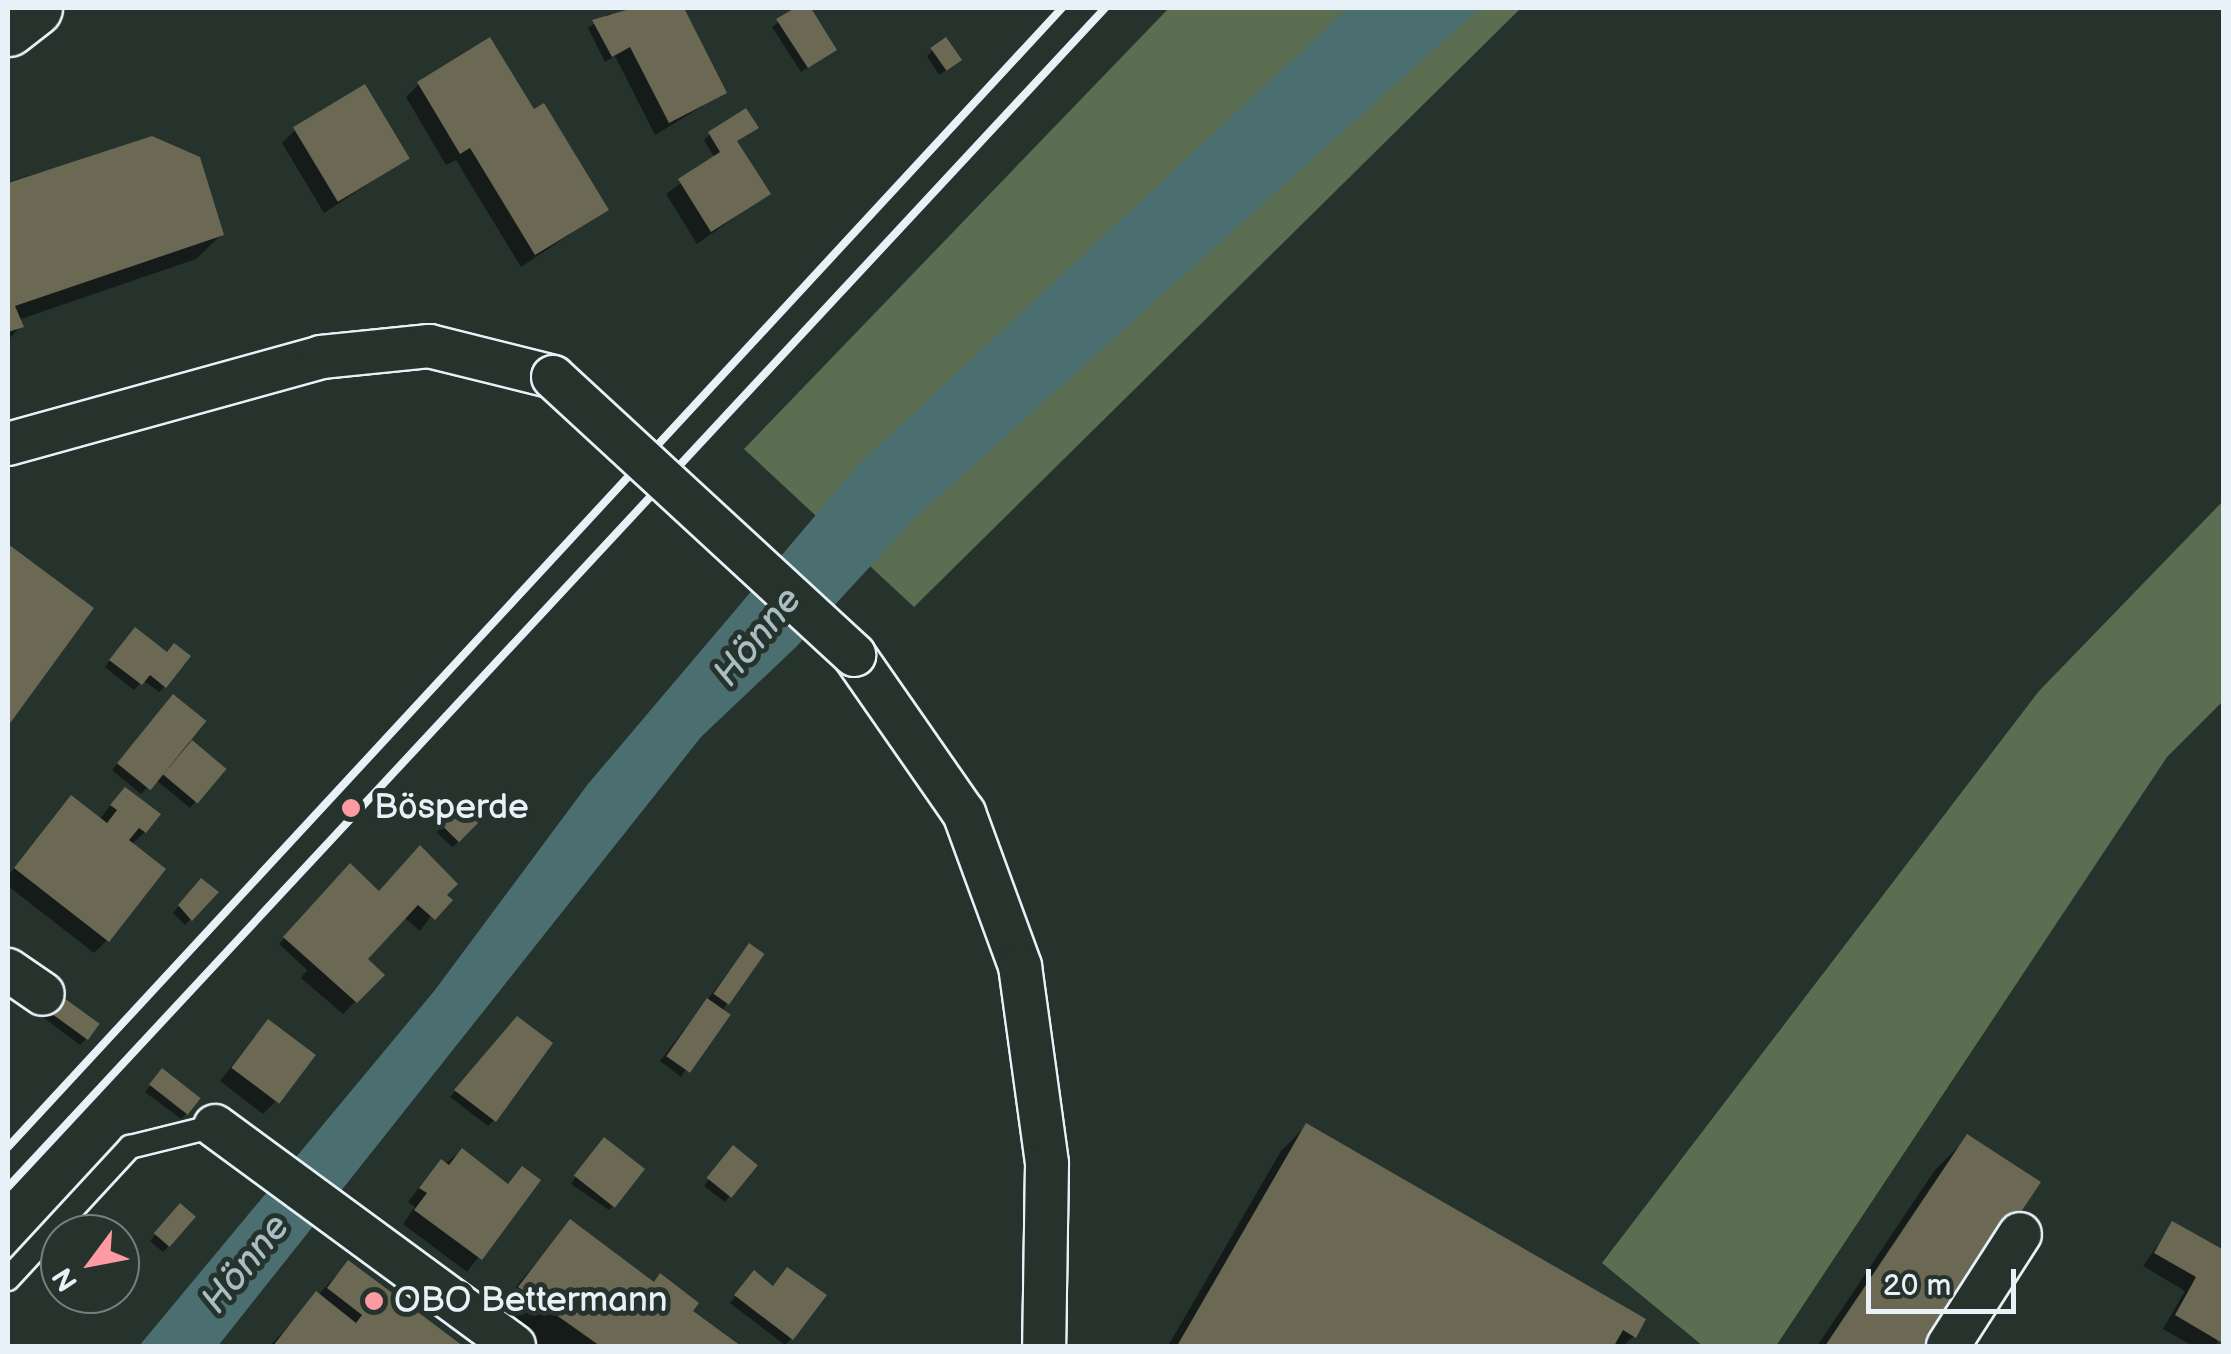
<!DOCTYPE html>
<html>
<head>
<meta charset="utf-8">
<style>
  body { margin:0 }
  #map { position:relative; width:2231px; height:1354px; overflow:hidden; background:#26332d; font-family:"Balsamiq Sans",sans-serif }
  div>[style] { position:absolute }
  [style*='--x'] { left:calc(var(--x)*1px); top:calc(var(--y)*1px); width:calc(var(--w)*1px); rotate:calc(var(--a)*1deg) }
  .green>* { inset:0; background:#5c6e51 }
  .water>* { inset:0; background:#4b6e71 }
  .shadow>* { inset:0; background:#0007; transform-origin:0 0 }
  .building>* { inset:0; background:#6b6854; transform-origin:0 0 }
  .roads { filter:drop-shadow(2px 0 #e8f1f8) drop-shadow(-2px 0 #e8f1f8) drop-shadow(0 2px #e8f1f8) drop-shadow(0 -2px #e8f1f8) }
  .lane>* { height:22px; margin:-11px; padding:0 11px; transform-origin:11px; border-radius:11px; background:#26332d }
  .street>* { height:42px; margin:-21px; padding:0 21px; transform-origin:21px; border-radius:21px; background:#26332d }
  .secondary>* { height:55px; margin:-27.5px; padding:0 27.5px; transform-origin:27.5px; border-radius:27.5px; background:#26332d }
  .rail>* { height:8px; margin:-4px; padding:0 4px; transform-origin:4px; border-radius:4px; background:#e8f1f8 }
  .bridges { filter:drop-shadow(2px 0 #e8f1f8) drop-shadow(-2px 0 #e8f1f8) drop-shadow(0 2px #e8f1f8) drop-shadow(0 -2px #e8f1f8) }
  .street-bridge>* { height:42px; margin:-21px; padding:0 21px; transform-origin:21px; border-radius:21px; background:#26332d }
  .dots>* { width:28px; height:28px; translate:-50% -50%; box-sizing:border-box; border:5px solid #26332d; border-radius:50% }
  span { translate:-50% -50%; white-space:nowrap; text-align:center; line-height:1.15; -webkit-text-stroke:10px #26332d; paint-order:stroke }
  .poi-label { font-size:35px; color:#e8f1f8 }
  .left { translate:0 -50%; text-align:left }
  .water-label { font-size:38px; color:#a9bdc2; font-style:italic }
  .frame { position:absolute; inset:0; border:10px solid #e8f1f8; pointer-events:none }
  .north { position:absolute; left:40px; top:1214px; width:100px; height:100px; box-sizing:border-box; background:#26332d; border:2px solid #747f7e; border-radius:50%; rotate:238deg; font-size:28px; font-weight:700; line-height:40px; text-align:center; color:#e8f1f8 }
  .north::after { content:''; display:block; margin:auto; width:35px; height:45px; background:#ff9aa2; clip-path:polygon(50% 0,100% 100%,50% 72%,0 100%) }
  .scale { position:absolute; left:1866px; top:1269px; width:150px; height:45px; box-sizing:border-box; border:5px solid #e8f1f8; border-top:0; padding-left:12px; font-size:30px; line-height:35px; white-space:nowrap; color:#e8f1f8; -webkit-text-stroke:8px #26332d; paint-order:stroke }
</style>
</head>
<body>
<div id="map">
  <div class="green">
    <div style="clip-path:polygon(1169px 8px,1521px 8px,914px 607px,744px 449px)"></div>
    <div style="clip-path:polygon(2223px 501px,2223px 701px,2167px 757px,1776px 1346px,1703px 1346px,1602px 1263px,2039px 691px)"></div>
  </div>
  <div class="water">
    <div style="clip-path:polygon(1348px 8px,1480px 8px,914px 519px,796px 647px,701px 737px,218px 1346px,139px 1346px,435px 990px,588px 784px,859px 464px)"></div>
  </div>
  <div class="shadow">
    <div style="clip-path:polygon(640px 8px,681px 8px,724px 93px,655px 135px,615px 56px,605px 62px,588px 28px,610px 13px,614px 20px)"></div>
    <div style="clip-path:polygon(789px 8px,808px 8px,834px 49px,801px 72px,772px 27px,792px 12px)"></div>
    <div style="clip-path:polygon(933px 50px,953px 66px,939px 75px,927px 56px)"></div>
    <div style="clip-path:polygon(419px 84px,534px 113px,606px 210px,521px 267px,456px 160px,446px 165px,406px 97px)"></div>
    <div style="clip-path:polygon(295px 130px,407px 158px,324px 213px,282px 143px)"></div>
    <div style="clip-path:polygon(750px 133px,735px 142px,768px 194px,697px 244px,666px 194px,715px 158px,704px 140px,710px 134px)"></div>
    <div style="clip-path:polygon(152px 139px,222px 234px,196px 259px,18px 320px,21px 326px,8px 340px,8px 182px)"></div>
    <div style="clip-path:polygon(8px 547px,91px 609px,8px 722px)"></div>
    <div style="clip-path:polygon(129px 636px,165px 686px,159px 692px,143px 680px,134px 690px,105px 667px)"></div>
    <div style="clip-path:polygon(168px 703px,187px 739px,223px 770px,190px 808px,155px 779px,141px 794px,112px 770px)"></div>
    <div style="clip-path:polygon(71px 798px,99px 820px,112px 803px,145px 832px,131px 845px,107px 940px,94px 953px,8px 886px,8px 876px)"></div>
    <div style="left:466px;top:801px;width:22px;height:43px;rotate:43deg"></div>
    <div style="clip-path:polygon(350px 867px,378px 893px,454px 884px,420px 931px,403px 916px,364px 959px,381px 975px,343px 1014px,301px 978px,307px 970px,279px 944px)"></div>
    <div style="clip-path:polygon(195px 887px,215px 892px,185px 925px,173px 913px)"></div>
    <div style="clip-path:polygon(744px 952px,727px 1003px,681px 1077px,660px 1061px)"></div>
    <div style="clip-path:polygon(54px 1004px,86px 1039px,80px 1045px,44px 1018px)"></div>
    <div style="clip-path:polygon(511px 1025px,494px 1120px,488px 1126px,450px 1097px)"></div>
    <div style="clip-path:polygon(255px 1036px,276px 1101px,263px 1114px,220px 1081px)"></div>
    <div style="clip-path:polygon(156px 1078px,187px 1113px,181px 1119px,145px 1092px)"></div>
    <div style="clip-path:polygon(1306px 1126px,1634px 1336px,1623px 1346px,1168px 1346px,1281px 1151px)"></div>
    <div style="clip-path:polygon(1968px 1137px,1928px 1346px,1817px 1346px,1935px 1170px)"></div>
    <div style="clip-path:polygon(598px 1146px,615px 1204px,609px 1210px,571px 1184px)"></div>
    <div style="clip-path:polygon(462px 1151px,506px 1186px,522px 1169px,537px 1181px,467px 1272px,403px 1224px,415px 1207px,408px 1202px,428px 1176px)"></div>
    <div style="clip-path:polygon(727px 1155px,754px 1165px,725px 1202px,704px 1186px)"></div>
    <div style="clip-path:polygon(174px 1212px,169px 1246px,163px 1252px,150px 1241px)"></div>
    <div style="clip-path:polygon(570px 1223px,690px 1311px,737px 1346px,523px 1346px,487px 1321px)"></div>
    <div style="clip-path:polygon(2173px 1224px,2224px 1253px,2217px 1346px,2193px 1346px,2163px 1329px,2185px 1291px,2143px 1266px)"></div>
    <div style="clip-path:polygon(348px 1263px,457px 1346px,270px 1346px)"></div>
    <div style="clip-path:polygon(748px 1280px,791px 1339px,785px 1345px,730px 1303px)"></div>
  </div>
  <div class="building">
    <div style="clip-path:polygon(633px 8px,684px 8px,727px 93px,669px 123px,630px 47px,612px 57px,592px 20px)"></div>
    <div style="clip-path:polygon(795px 8px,811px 8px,837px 50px,808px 68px,776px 19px)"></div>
    <div style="clip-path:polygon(490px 37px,534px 109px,544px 103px,609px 210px,535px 255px,470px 148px,460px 154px,417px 82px)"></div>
    <div style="left:946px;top:37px;width:28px;height:19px;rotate:55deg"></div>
    <div style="left:365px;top:84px;width:87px;height:84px;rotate:59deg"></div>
    <div style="clip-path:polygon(746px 108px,759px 128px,737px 141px,771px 194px,711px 232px,678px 179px,720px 152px,708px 132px)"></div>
    <div style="clip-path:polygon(152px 136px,200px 157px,224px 235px,15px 306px,24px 327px,8px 332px,8px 183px)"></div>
    <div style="clip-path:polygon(8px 544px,94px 608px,8px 726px)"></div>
    <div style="clip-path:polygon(135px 627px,167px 652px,174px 643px,191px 656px,166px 688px,150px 675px,142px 685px,109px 660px)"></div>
    <div style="left:173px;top:694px;width:43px;height:89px;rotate:39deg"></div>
    <div style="left:192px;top:740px;width:45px;height:45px;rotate:40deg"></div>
    <div style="clip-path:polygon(125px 787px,161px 814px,146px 833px,139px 828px,129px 840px,166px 869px,109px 942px,14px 868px,71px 795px,107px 823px,117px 810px,110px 805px)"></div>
    <div style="left:466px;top:797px;width:27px;height:37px;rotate:45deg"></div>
    <div style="clip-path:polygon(420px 845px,458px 884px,447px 895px,453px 900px,435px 920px,418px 905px,368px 959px,385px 975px,357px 1003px,283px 937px,350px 863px,379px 891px)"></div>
    <div style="clip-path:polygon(201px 878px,219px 892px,192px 921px,178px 905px)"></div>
    <div style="left:749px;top:943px;width:19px;height:62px;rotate:35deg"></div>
    <div style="left:60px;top:995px;width:49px;height:20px;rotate:36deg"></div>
    <div style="left:707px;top:998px;width:29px;height:71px;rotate:35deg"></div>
    <div style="clip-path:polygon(517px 1016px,553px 1043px,496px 1122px,454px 1090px)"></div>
    <div style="left:268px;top:1019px;width:60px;height:61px;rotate:37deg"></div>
    <div style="left:162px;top:1068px;width:49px;height:21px;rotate:38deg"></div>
    <div style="clip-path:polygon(1306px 1123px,1646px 1319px,1636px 1338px,1623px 1330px,1614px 1346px,1177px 1346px)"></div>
    <div style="clip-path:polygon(1967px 1134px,2041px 1182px,1931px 1346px,1825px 1346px)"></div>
    <div style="left:604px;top:1137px;width:52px;height:49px;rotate:38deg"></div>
    <div style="left:733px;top:1145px;width:32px;height:42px;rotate:39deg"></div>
    <div style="clip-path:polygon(462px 1148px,508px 1184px,522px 1166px,541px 1180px,482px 1260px,414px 1210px,427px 1193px,419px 1188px,441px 1159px,449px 1165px)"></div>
    <div style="left:180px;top:1203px;width:21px;height:40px;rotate:41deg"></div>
    <div style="clip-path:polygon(570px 1219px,654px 1282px,660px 1273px,699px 1303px,693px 1311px,741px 1346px,600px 1346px,552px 1312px,518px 1287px)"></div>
    <div style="clip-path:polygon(2172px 1221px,2224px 1250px,2224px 1344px,2175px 1315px,2196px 1277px,2154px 1253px)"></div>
    <div style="clip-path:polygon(348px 1260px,383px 1286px,463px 1346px,273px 1346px,316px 1291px,356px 1323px,362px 1315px,327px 1288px)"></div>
    <div style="clip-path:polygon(787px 1267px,827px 1295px,793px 1340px,734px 1295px,754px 1270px,773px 1286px)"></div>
  </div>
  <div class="roads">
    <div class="lane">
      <div style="--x:8;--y:1279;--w:180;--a:-47.3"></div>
      <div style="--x:130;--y:1147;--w:88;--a:-13.9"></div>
    </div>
    <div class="street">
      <div style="--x:8;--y:444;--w:325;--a:-15.5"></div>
      <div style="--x:321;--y:357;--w:109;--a:-5.8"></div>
      <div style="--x:429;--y:346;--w:128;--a:14"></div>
      <div style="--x:854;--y:655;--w:193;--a:55.2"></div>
      <div style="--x:964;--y:813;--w:163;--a:69.9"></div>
      <div style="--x:1020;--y:966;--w:200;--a:82.2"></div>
      <div style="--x:1047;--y:1164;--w:182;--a:90.9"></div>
      <div style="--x:8;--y:970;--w:42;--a:34.4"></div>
      <div style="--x:215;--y:1126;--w:371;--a:36.3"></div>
      <div style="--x:1948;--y:1346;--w:133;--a:-57.3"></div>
    </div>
    <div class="secondary">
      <div style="--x:8;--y:28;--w:33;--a:-38"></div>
    </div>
  </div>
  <div class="rail">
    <div style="--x:8;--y:1147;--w:1552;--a:-47.22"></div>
    <div style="--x:8;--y:1187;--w:1610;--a:-47.06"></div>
  </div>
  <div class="bridges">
    <div class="street-bridge">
      <div style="--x:553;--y:377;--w:410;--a:42.7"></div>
    </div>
  </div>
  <div class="dots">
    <div style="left:351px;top:808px;background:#ff9aa2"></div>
    <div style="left:374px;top:1301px;background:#ff9aa2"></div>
  </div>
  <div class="poi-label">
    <span class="left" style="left:374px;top:808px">Bösperde</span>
    <span class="left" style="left:394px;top:1301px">OBO Bettermann</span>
  </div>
  <div class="water-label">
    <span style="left:758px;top:637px;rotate:-51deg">Hönne</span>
    <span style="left:246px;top:1264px;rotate:-51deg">Hönne</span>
  </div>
  <div class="frame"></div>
  <div class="north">N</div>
  <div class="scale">20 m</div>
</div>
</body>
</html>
